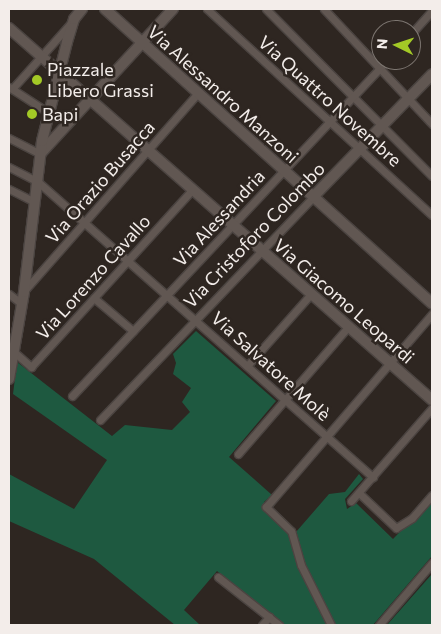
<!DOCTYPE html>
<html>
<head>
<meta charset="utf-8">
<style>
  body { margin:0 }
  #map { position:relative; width:441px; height:634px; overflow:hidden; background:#2e2621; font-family:Commissioner,sans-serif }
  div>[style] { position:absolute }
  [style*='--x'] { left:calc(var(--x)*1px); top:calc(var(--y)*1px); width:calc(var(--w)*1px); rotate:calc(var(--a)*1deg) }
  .green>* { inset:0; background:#1e5940 }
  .roads { filter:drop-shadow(1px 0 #4b4441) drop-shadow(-1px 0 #4b4441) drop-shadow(0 1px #4b4441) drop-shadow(0 -1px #4b4441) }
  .street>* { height:7px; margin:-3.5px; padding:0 3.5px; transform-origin:3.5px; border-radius:3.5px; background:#615752 }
  .secondary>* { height:10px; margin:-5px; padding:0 5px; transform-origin:5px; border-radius:5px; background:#615752 }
  .dots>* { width:14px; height:14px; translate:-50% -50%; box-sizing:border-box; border:2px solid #2e2621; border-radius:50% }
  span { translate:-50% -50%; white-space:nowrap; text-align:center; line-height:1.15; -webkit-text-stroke:5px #2e2621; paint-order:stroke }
  .poi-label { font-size:18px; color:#f3edea }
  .left { translate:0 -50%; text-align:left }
  .street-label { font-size:18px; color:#f3edea }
  .frame { position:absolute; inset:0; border:10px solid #f3edea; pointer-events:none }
  .north { position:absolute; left:371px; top:20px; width:50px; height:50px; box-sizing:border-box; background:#2e2621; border:1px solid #7d7671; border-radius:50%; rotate:274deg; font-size:14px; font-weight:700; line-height:20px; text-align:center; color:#f3edea }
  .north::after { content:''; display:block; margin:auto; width:18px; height:22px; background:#a3c926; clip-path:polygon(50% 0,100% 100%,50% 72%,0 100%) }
</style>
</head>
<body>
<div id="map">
  <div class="green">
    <div style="clip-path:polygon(196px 331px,276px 401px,229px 457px,272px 495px,264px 502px,296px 532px,329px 494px,345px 492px,359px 474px,363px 479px,345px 499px,347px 509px,356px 503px,393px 539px,432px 499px,432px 556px,373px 625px,284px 625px,217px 571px,184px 610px,200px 625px,175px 625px,94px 559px,9px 521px,9px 474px,74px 509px,107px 460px,13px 394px,17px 362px,112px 436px,125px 425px,172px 430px,190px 412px,182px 402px,191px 388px,173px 374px,176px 363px,173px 354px)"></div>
    <div style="clip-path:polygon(432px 574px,432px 625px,387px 625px)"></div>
  </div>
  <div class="roads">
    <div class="street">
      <div style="--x:207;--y:9;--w:305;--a:42.5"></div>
      <div style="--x:266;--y:9;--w:235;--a:45.2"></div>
      <div style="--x:324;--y:9;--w:158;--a:46.8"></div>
      <div style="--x:411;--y:34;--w:31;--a:-48"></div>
      <div style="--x:9;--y:87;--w:48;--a:33"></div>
      <div style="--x:12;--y:89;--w:90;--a:-48.2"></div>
      <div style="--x:9;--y:138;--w:35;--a:27"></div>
      <div style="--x:9;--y:167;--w:31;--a:27"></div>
      <div style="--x:37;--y:181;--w:448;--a:41.4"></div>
      <div style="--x:9;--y:189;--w:28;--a:27"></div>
      <div style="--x:24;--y:291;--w:264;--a:-48.7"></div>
      <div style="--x:9;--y:294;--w:16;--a:38"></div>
      <div style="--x:94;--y:298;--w:51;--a:40.2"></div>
      <div style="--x:14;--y:352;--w:23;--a:41"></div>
      <div style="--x:31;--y:367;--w:239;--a:-47.7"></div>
      <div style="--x:247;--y:366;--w:96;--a:-48.4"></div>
      <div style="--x:72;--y:396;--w:461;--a:-46.8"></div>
      <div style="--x:100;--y:420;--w:308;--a:-46.3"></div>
      <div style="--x:238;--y:454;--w:168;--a:-49.1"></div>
      <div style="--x:359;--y:493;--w:51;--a:43.4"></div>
      <div style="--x:396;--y:528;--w:19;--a:-32"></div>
      <div style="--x:412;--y:518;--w:30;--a:-49"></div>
      <div style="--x:351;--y:501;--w:123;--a:-48.9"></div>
      <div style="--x:218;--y:577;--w:78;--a:38.2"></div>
      <div style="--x:262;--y:625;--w:11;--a:-49"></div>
      <div style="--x:331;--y:625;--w:67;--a:-116.6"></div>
      <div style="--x:301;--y:565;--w:35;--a:-106"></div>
      <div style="--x:291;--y:531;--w:35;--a:-136"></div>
      <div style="--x:266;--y:507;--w:255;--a:-49.3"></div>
      <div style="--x:379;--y:625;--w:82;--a:-49.5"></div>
    </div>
    <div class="secondary">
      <div style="--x:105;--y:9;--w:440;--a:42"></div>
      <div style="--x:9;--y:28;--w:563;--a:41.33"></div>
      <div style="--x:40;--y:154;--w:197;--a:-47.5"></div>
      <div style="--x:313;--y:197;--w:171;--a:-45.9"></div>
      <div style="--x:9;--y:379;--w:88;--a:-80.2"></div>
      <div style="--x:24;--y:292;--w:152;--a:-83.2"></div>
      <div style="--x:42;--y:141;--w:102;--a:-75.8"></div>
      <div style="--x:67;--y:42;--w:24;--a:-73"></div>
      <div style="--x:74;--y:19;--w:13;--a:-51"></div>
    </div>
  </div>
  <div class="dots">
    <div style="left:37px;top:80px;background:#a3c926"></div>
    <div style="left:32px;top:114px;background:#a3c926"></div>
  </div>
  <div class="poi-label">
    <span class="left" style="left:47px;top:80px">Piazzale<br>Libero Grassi</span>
    <span class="left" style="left:42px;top:114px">Bapi</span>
  </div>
  <div class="street-label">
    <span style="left:223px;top:94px;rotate:42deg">Via Alessandro Manzoni</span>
    <span style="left:330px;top:101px;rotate:42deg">Via Quattro Novembre</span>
    <span style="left:100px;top:182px;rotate:-49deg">Via Orazio Busacca</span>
    <span style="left:219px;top:218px;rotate:-47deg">Via Alessandria</span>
    <span style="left:254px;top:235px;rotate:-46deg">Via Cristoforo Colombo</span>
    <span style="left:93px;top:277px;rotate:-48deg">Via Lorenzo Cavallo</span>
    <span style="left:344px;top:301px;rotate:41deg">Via Giacomo Leopardi</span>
    <span style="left:271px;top:366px;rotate:42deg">Via Salvatore Molè</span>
  </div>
  <div class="frame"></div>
  <div class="north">N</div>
</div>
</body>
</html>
